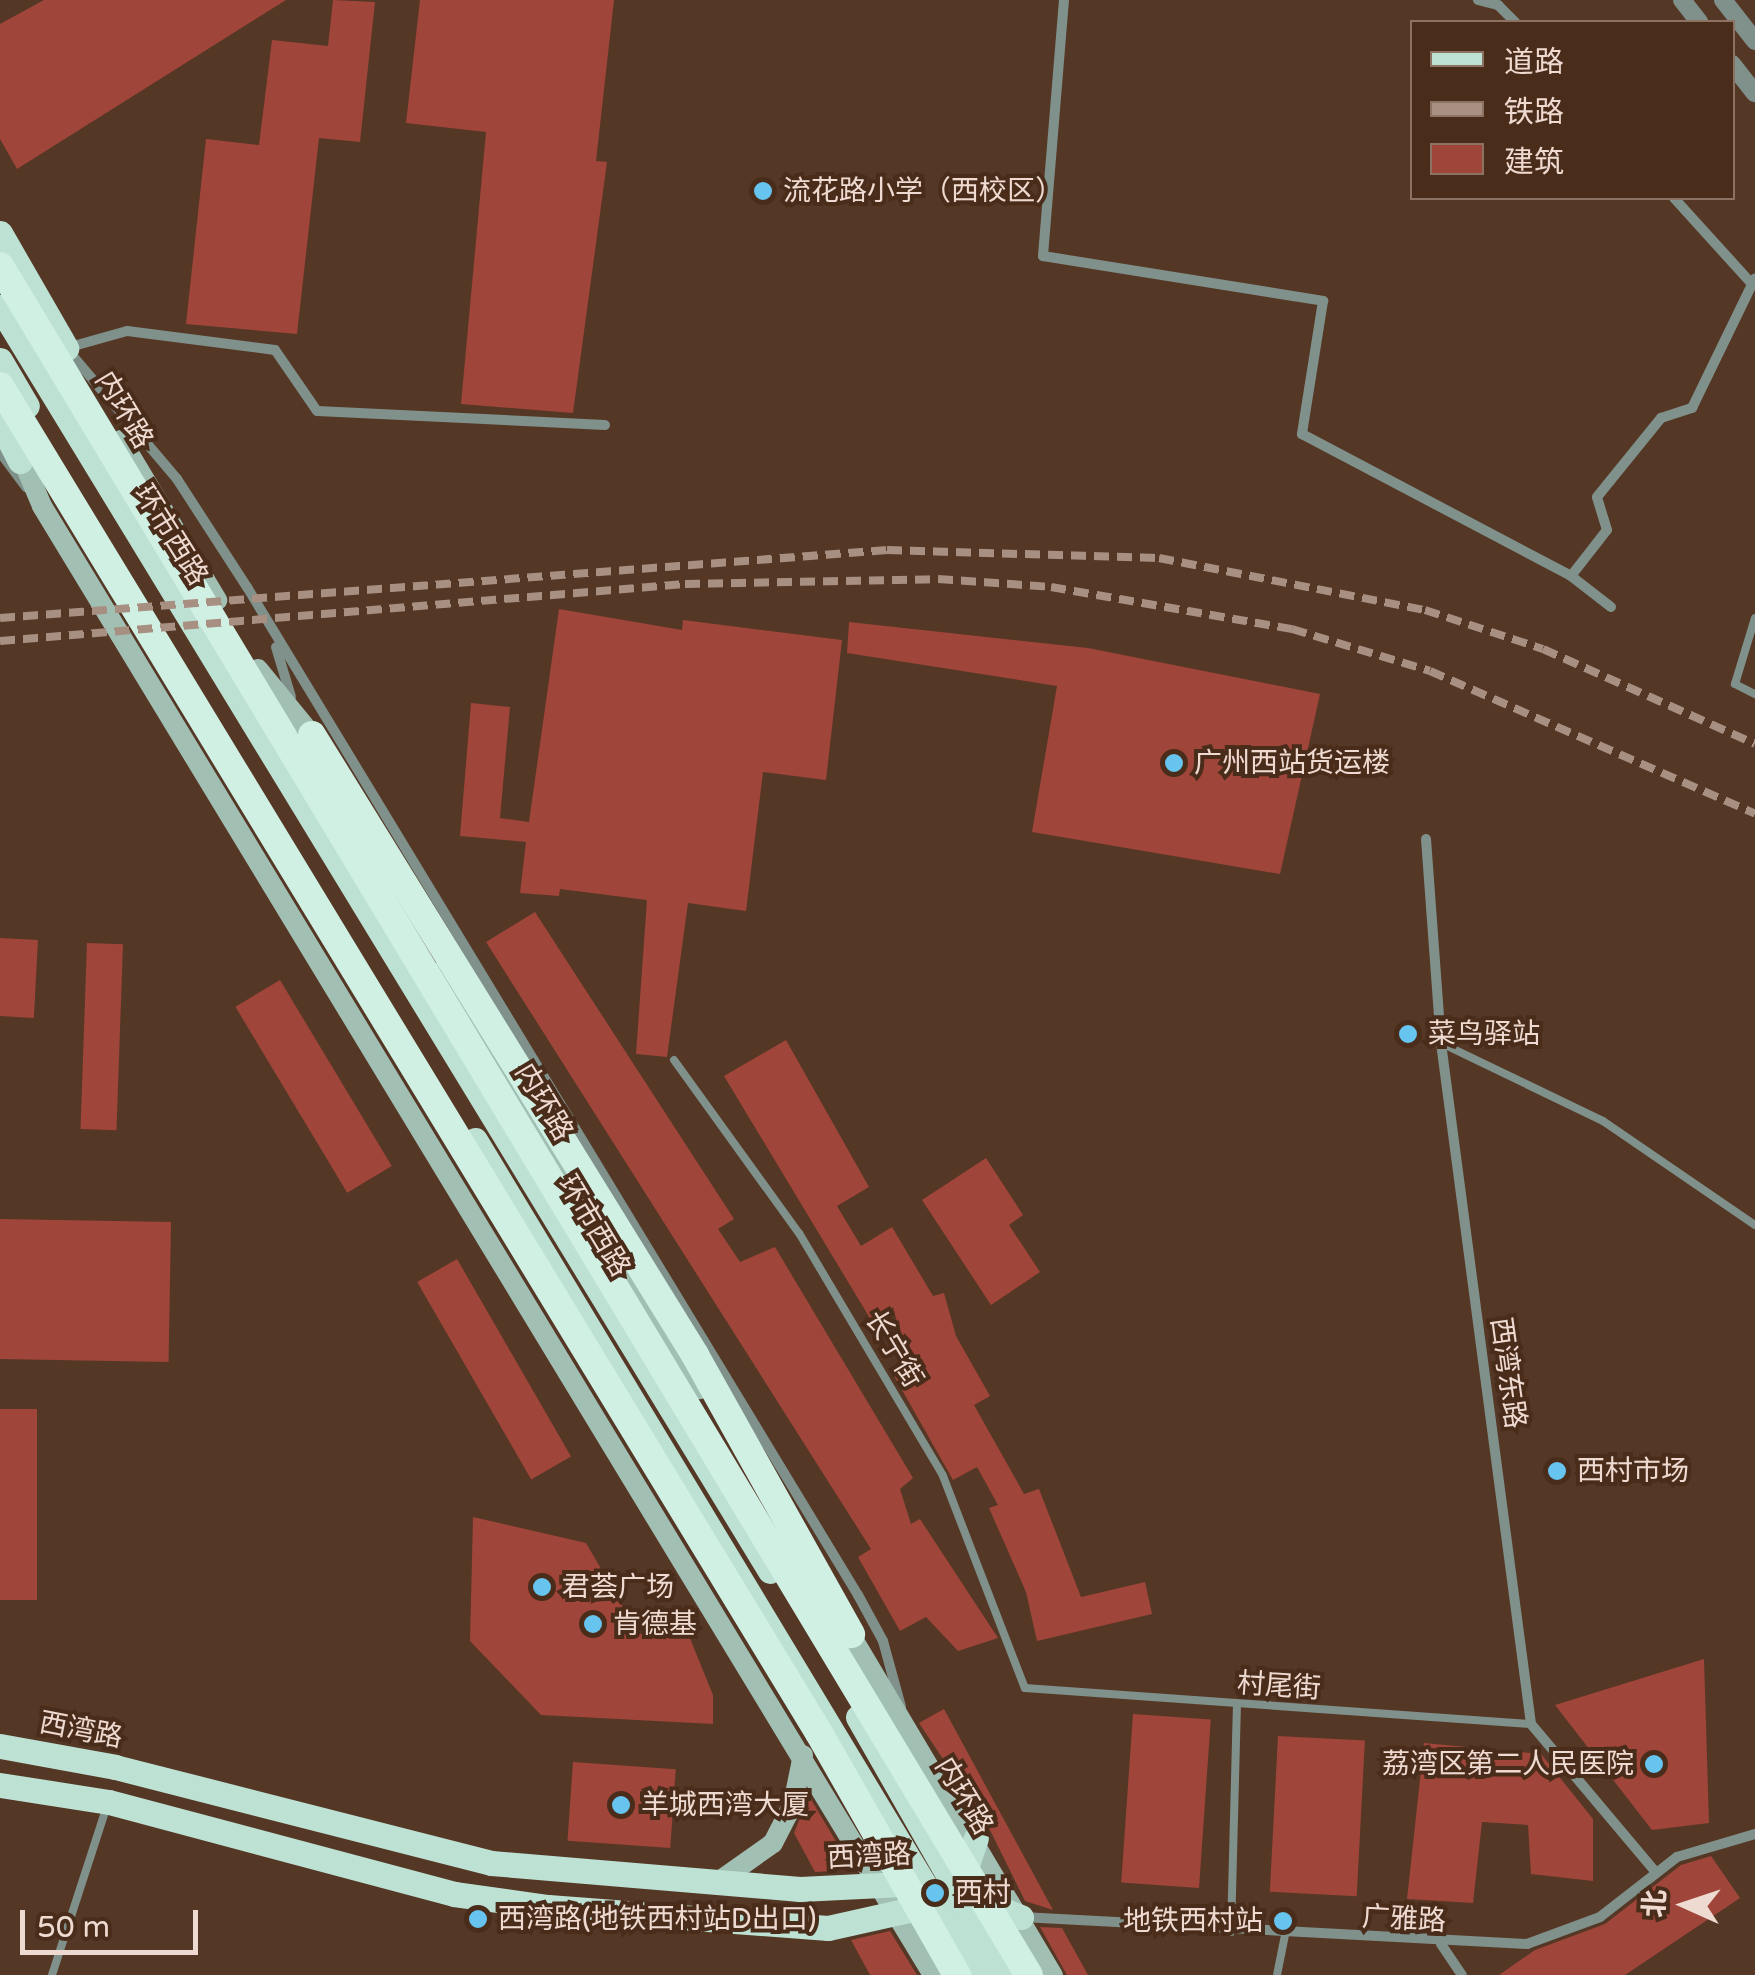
<!DOCTYPE html>
<html>
<head>
<meta charset="utf-8">
<style>
  body { margin:0 }
  #map { position:relative; width:1755px; height:1975px; overflow:hidden; background:#553726; font-family:"Varela Round","Noto Sans SC",sans-serif }
  div>[style] { position:absolute }
  [style*='--x'] { left:calc(var(--x)*1px); top:calc(var(--y)*1px); width:calc(var(--w)*1px); rotate:calc(var(--a)*1deg) }
  .building>* { inset:0; background:#a04539; transform-origin:0 0 }
  .service>* { height:8px; margin:-4px; padding:0 4px; transform-origin:4px; border-radius:4px; background:#7f918a }
  .minor>* { height:10px; margin:-5px; padding:0 5px; transform-origin:5px; border-radius:5px; background:#7f918a }
  .tertiary>* { height:18px; margin:-9px; padding:0 9px; transform-origin:9px; border-radius:9px; background:#7f918a }
  .secondary>* { height:20px; margin:-10px; padding:0 10px; transform-origin:10px; border-radius:10px; background:#a2bfb4 }
  .primary>* { height:25px; margin:-12.5px; padding:0 12.5px; transform-origin:12.5px; border-radius:12.5px; background:#bde2d4 }
  .trunk>* { height:28px; margin:-14px; padding:0 14px; transform-origin:14px; border-radius:14px; background:#d0f0e4 }
  .rail>* { height:8px; margin-top:-4px; transform-origin:0; background:repeating-linear-gradient(90deg,#a78f82 0 15px,transparent 0 23px) }
  .dots>* { width:28px; height:28px; translate:-50% -50%; box-sizing:border-box; border:5px solid #4a2c1b; border-radius:50% }
  span { translate:-50% -50%; white-space:nowrap; text-align:center; line-height:1.15; -webkit-text-stroke:8px #4a2c1b; paint-order:stroke }
  .poi-label { font-size:28px; color:#eedad0 }
  .left { translate:0 -50%; text-align:left }
  .right { translate:-100% -50%; text-align:right }
  .street-label { font-size:28px; color:#eedad0 }
  .legend { position:absolute; left:1410px; top:20px; width:325px; height:180px; box-sizing:border-box; background:#4a2c1b; border:2px solid #8c7263; margin:0; padding:12px 18px; list-style:none; font-size:30px; color:#eedad0 }
  .legend li { display:flex; align-items:center; gap:20px; height:50px }
  .legend b { width:50px; border:2px solid #8c7263 }
  .north { position:absolute; left:1635px; top:1855px; width:100px; height:100px; -webkit-text-stroke:8px #4a2c1b; paint-order:stroke; rotate:273deg; font-size:28px; font-weight:700; line-height:40px; text-align:center; color:#eedad0 }
  .north::after { content:''; display:block; margin:auto; width:35px; height:45px; background:#eedad0; clip-path:polygon(50% 0,100% 100%,50% 72%,0 100%) }
  .scale { position:absolute; left:20px; top:1910px; width:178px; height:45px; box-sizing:border-box; border:5px solid #eedad0; border-top:0; padding-left:12px; font-size:30px; line-height:35px; white-space:nowrap; color:#eedad0; -webkit-text-stroke:8px #4a2c1b; paint-order:stroke }
</style>
</head>
<body>
<div id="map">
  <div class="building">
    <div style="clip-path:polygon(44px 0,286px 0,17px 169px,0 139px,0 24px)"></div>
    <div style="clip-path:polygon(333px 0,375px 2px,360px 142px,319px 138px,297px 334px,186px 324px,206px 139px,259px 145px,272px 40px,328px 46px)"></div>
    <div style="clip-path:polygon(420px 0,614px 0,596px 161px,607px 162px,573px 413px,461px 404px,486px 132px,406px 123px)"></div>
    <div style="clip-path:polygon(559px 609px,682px 630px,683px 620px,842px 640px,826px 780px,763px 772px,746px 911px,688px 903px,667px 1057px,636px 1054px,647px 900px,560px 889px,559px 896px,520px 893px,526px 842px,460px 836px,471px 703px,510px 707px,500px 818px,529px 822px)"></div>
    <div style="clip-path:polygon(849px 622px,1088px 648px,1320px 694px,1280px 874px,1032px 832px,1057px 686px,847px 653px)"></div>
    <div style="clip-path:polygon(535px 912px,734px 1219px,718px 1229px,740px 1262px,775px 1247px,913px 1478px,900px 1489px,911px 1524px,920px 1519px,998px 1638px,958px 1651px,926px 1617px,900px 1631px,858px 1557px,871px 1549px,486px 942px)"></div>
    <div style="left:0;top:938px;width:38px;height:78px;rotate:3deg"></div>
    <div style="left:87px;top:943px;width:36px;height:186px;rotate:2deg"></div>
    <div style="left:280px;top:980px;width:217px;height:52px;rotate:59deg"></div>
    <div style="clip-path:polygon(786px 1040px,869px 1187px,837px 1206px,861px 1246px,892px 1227px,933px 1296px,944px 1293px,956px 1336px,990px 1396px,974px 1405px,1024px 1494px,1039px 1489px,1081px 1597px,1145px 1582px,1152px 1614px,1037px 1641px,1026px 1592px,989px 1508px,998px 1505px,977px 1467px,953px 1480px,893px 1374px,909px 1365px,893px 1307px,871px 1320px,724px 1076px)"></div>
    <div style="clip-path:polygon(986px 1158px,1023px 1215px,1009px 1225px,1040px 1272px,991px 1305px,922px 1200px)"></div>
    <div style="left:171px;top:1222px;width:140px;height:171px;rotate:91deg"></div>
    <div style="left:457px;top:1259px;width:228px;height:46px;rotate:60deg"></div>
    <div style="left:0;top:1409px;width:37px;height:191px"></div>
    <div style="clip-path:polygon(473px 1517px,586px 1543px,639px 1634px,687px 1631px,713px 1695px,713px 1724px,541px 1715px,470px 1641px)"></div>
    <div style="clip-path:polygon(1704px 1659px,1709px 1823px,1652px 1830px,1555px 1705px)"></div>
    <div style="clip-path:polygon(944px 1709px,1053px 1910px,1025px 1901px,989px 1828px,919px 1723px)"></div>
    <div style="left:1133px;top:1714px;width:78px;height:169px;rotate:4deg"></div>
    <div style="left:1278px;top:1736px;width:87px;height:156px;rotate:3deg"></div>
    <div style="clip-path:polygon(1424px 1743px,1541px 1754px,1593px 1819px,1593px 1881px,1531px 1874px,1528px 1825px,1482px 1822px,1473px 1903px,1407px 1899px)"></div>
    <div style="left:573px;top:1762px;width:103px;height:79px;rotate:4deg"></div>
    <div style="clip-path:polygon(809px 1796px,853px 1870px,815px 1872px,794px 1833px)"></div>
    <div style="clip-path:polygon(1711px 1856px,1740px 1898px,1625px 1975px,1499px 1975px,1535px 1950px,1605px 1924px,1681px 1865px)"></div>
    <div style="clip-path:polygon(1040px 1927px,1062px 1928px,1088px 1975px,1067px 1975px)"></div>
    <div style="clip-path:polygon(890px 1931px,917px 1975px,870px 1975px,851px 1940px)"></div>
  </div>
  <div class="service">
    <div style="--x:1755;--y:618;--w:69;--a:106.9"></div>
    <div style="--x:1735;--y:684;--w:22;--a:27"></div>
    <div style="--x:1441;--y:1043;--w:180;--a:25.7"></div>
    <div style="--x:1603;--y:1121;--w:184;--a:34.4"></div>
    <div style="--x:674;--y:1060;--w:213;--a:54.2"></div>
    <div style="--x:799;--y:1233;--w:282;--a:59.3"></div>
    <div style="--x:943;--y:1476;--w:227;--a:68.9"></div>
    <div style="--x:1025;--y:1688;--w:507;--a:4.07"></div>
    <div style="--x:1231;--y:1932;--w:225;--a:-88.5"></div>
    <div style="--x:52;--y:1975;--w:178;--a:-72"></div>
    <div style="--x:1277;--y:1975;--w:41;--a:-78.7"></div>
  </div>
  <div class="minor">
    <div style="--x:1064;--y:0;--w:257;--a:94.7"></div>
    <div style="--x:1043;--y:256;--w:284;--a:9.1"></div>
    <div style="--x:1323;--y:301;--w:135;--a:99"></div>
    <div style="--x:1302;--y:434;--w:304;--a:27.8"></div>
    <div style="--x:1478;--y:0;--w:21;--a:14"></div>
    <div style="--x:1498;--y:5;--w:24;--a:45"></div>
    <div style="--x:1674;--y:198;--w:116;--a:47.8"></div>
    <div style="--x:605;--y:425;--w:288;--a:-177.2"></div>
    <div style="--x:317;--y:411;--w:74;--a:-124.5"></div>
    <div style="--x:275;--y:350;--w:149;--a:-172.7"></div>
    <div style="--x:127;--y:331;--w:63;--a:164.4"></div>
    <div style="--x:66;--y:348;--w:172;--a:49.7"></div>
    <div style="--x:177;--y:479;--w:129;--a:57.1"></div>
    <div style="--x:247;--y:587;--w:1179;--a:58.78"></div>
    <div style="--x:858;--y:1595;--w:52;--a:61.5"></div>
    <div style="--x:883;--y:1641;--w:68;--a:74.7"></div>
    <div style="--x:0;--y:452;--w:44;--a:53.4"></div>
    <div style="--x:1611;--y:607;--w:51;--a:-142.2"></div>
    <div style="--x:1571;--y:576;--w:58;--a:-52"></div>
    <div style="--x:1607;--y:530;--w:34;--a:-107"></div>
    <div style="--x:1597;--y:497;--w:102;--a:-51"></div>
    <div style="--x:1661;--y:418;--w:33;--a:-18"></div>
    <div style="--x:1692;--y:408;--w:144;--a:-64.1"></div>
    <div style="--x:276;--y:647;--w:52;--a:73.3"></div>
    <div style="--x:1426;--y:839;--w:205;--a:85.8"></div>
    <div style="--x:1441;--y:1043;--w:687;--a:82.47"></div>
    <div style="--x:1531;--y:1724;--w:191;--a:49.9"></div>
    <div style="--x:1022;--y:1917;--w:506;--a:3.06"></div>
    <div style="--x:1527;--y:1944;--w:78;--a:-20.3"></div>
    <div style="--x:1600;--y:1917;--w:98;--a:-37.9"></div>
    <div style="--x:1677;--y:1857;--w:81;--a:-16.4"></div>
    <div style="--x:1441;--y:1944;--w:37;--a:56"></div>
  </div>
  <div class="tertiary">
    <div style="--x:1682;--y:0;--w:28;--a:52"></div>
    <div style="--x:1723;--y:0;--w:52;--a:52"></div>
    <div style="--x:1732;--y:64;--w:37;--a:52"></div>
  </div>
  <div class="secondary">
    <div style="--x:121;--y:440;--w:187;--a:59"></div>
    <div style="--x:17;--y:447;--w:64;--a:67"></div>
    <div style="--x:42;--y:506;--w:1718;--a:58.76"></div>
    <div style="--x:258;--y:669;--w:85;--a:50.7"></div>
    <div style="--x:442;--y:971;--w:491;--a:58.4"></div>
    <div style="--x:843;--y:1622;--w:411;--a:59.3"></div>
    <div style="--x:718;--y:1882;--w:67;--a:-35.3"></div>
    <div style="--x:773;--y:1843;--w:44;--a:-62.9"></div>
    <div style="--x:793;--y:1804;--w:50;--a:-78.5"></div>
  </div>
  <div class="primary">
    <div style="--x:0;--y:233;--w:133;--a:60.1"></div>
    <div style="--x:0;--y:307;--w:1480;--a:58.65"></div>
    <div style="--x:0;--y:360;--w:53;--a:59.6"></div>
    <div style="--x:0;--y:422;--w:44;--a:62.9"></div>
    <div style="--x:475;--y:1140;--w:975;--a:58.89"></div>
    <div style="--x:858;--y:1717;--w:297;--a:60.3"></div>
    <div style="--x:0;--y:1746;--w:117;--a:10.3"></div>
    <div style="--x:115;--y:1767;--w:388;--a:14.3"></div>
    <div style="--x:491;--y:1863;--w:310;--a:4.8"></div>
    <div style="--x:800;--y:1889;--w:122;--a:-2.8"></div>
    <div style="--x:0;--y:1785;--w:110;--a:8.9"></div>
    <div style="--x:109;--y:1802;--w:357;--a:14.9"></div>
    <div style="--x:454;--y:1894;--w:95;--a:7.9"></div>
    <div style="--x:548;--y:1907;--w:281;--a:4.3"></div>
    <div style="--x:828;--y:1928;--w:110;--a:-12.6"></div>
    <div style="--x:961;--y:1883;--w:47;--a:-71.6"></div>
    <div style="--x:979;--y:1901;--w:45;--a:20.9"></div>
  </div>
  <div class="trunk">
    <div style="--x:0;--y:266;--w:1995;--a:58.95"></div>
    <div style="--x:0;--y:386;--w:1576;--a:58.7"></div>
    <div style="--x:819;--y:1733;--w:279;--a:60.3"></div>
    <div style="--x:312;--y:735;--w:729;--a:58.29"></div>
    <div style="--x:695;--y:1355;--w:320;--a:60.8"></div>
  </div>
  <div class="rail">
    <div style="--x:0;--y:618;--w:890;--a:-4.38"></div>
    <div style="--x:887;--y:550;--w:272;--a:1.7"></div>
    <div style="--x:1159;--y:558;--w:271;--a:11.1"></div>
    <div style="--x:1425;--y:610;--w:124;--a:18.3"></div>
    <div style="--x:1543;--y:649;--w:232;--a:24.1"></div>
    <div style="--x:0;--y:641;--w:687;--a:-4.76"></div>
    <div style="--x:685;--y:584;--w:253;--a:-1.1"></div>
    <div style="--x:938;--y:579;--w:113;--a:4"></div>
    <div style="--x:1051;--y:587;--w:245;--a:9.9"></div>
    <div style="--x:1292;--y:629;--w:144;--a:16.9"></div>
    <div style="--x:1430;--y:671;--w:355;--a:23.7"></div>
  </div>
  <div class="dots">
    <div style="left:763px;top:191px;background:#66c4ef"></div>
    <div style="left:1174px;top:763px;background:#66c4ef"></div>
    <div style="left:1408px;top:1034px;background:#66c4ef"></div>
    <div style="left:1557px;top:1471px;background:#66c4ef"></div>
    <div style="left:542px;top:1587px;background:#66c4ef"></div>
    <div style="left:593px;top:1624px;background:#66c4ef"></div>
    <div style="left:1654px;top:1764px;background:#66c4ef"></div>
    <div style="left:621px;top:1805px;background:#66c4ef"></div>
    <div style="left:935px;top:1893px;background:#66c4ef"></div>
    <div style="left:478px;top:1919px;background:#66c4ef"></div>
    <div style="left:1283px;top:1921px;background:#66c4ef"></div>
  </div>
  <div class="poi-label">
    <span class="left" style="left:783px;top:191px">流花路小学（西校区）</span>
    <span class="left" style="left:1194px;top:763px">广州西站货运楼</span>
    <span class="left" style="left:1428px;top:1034px">菜鸟驿站</span>
    <span class="left" style="left:1577px;top:1471px">西村市场</span>
    <span class="left" style="left:562px;top:1587px">君荟广场</span>
    <span class="left" style="left:613px;top:1624px">肯德基</span>
    <span class="right" style="left:1634px;top:1764px">荔湾区第二人民医院</span>
    <span class="left" style="left:641px;top:1805px">羊城西湾大厦</span>
    <span class="left" style="left:955px;top:1893px">西村</span>
    <span class="left" style="left:498px;top:1919px">西湾路(地铁西村站D出口)</span>
    <span class="right" style="left:1263px;top:1921px">地铁西村站</span>
  </div>
  <div class="street-label">
    <span style="left:124px;top:410px;rotate:59deg">内环路</span>
    <span style="left:171px;top:535px;rotate:58deg">环市西路</span>
    <span style="left:544px;top:1102px;rotate:59deg">内环路</span>
    <span style="left:594px;top:1226px;rotate:59deg">环市西路</span>
    <span style="left:894px;top:1349px;rotate:59deg">长宁街</span>
    <span style="left:1508px;top:1373px;rotate:82deg">西湾东路</span>
    <span style="left:1279px;top:1686px;rotate:4deg">村尾街</span>
    <span style="left:81px;top:1730px;rotate:11deg">西湾路</span>
    <span style="left:964px;top:1796px;rotate:59deg">内环路</span>
    <span style="left:869px;top:1856px;rotate:-3deg">西湾路</span>
    <span style="left:1404px;top:1919px;rotate:3deg">广雅路</span>
  </div>
  <ul class="legend">
  <li><b style="height:12px;background:#bde2d4"></b>道路</li>
  <li><b style="height:12px;background:#a78f82"></b>铁路</li>
  <li><b style="height:28px;background:#a04539"></b>建筑</li>
  </ul>
  <div class="north">北</div>
  <div class="scale">50 m</div>
</div>
</body>
</html>
